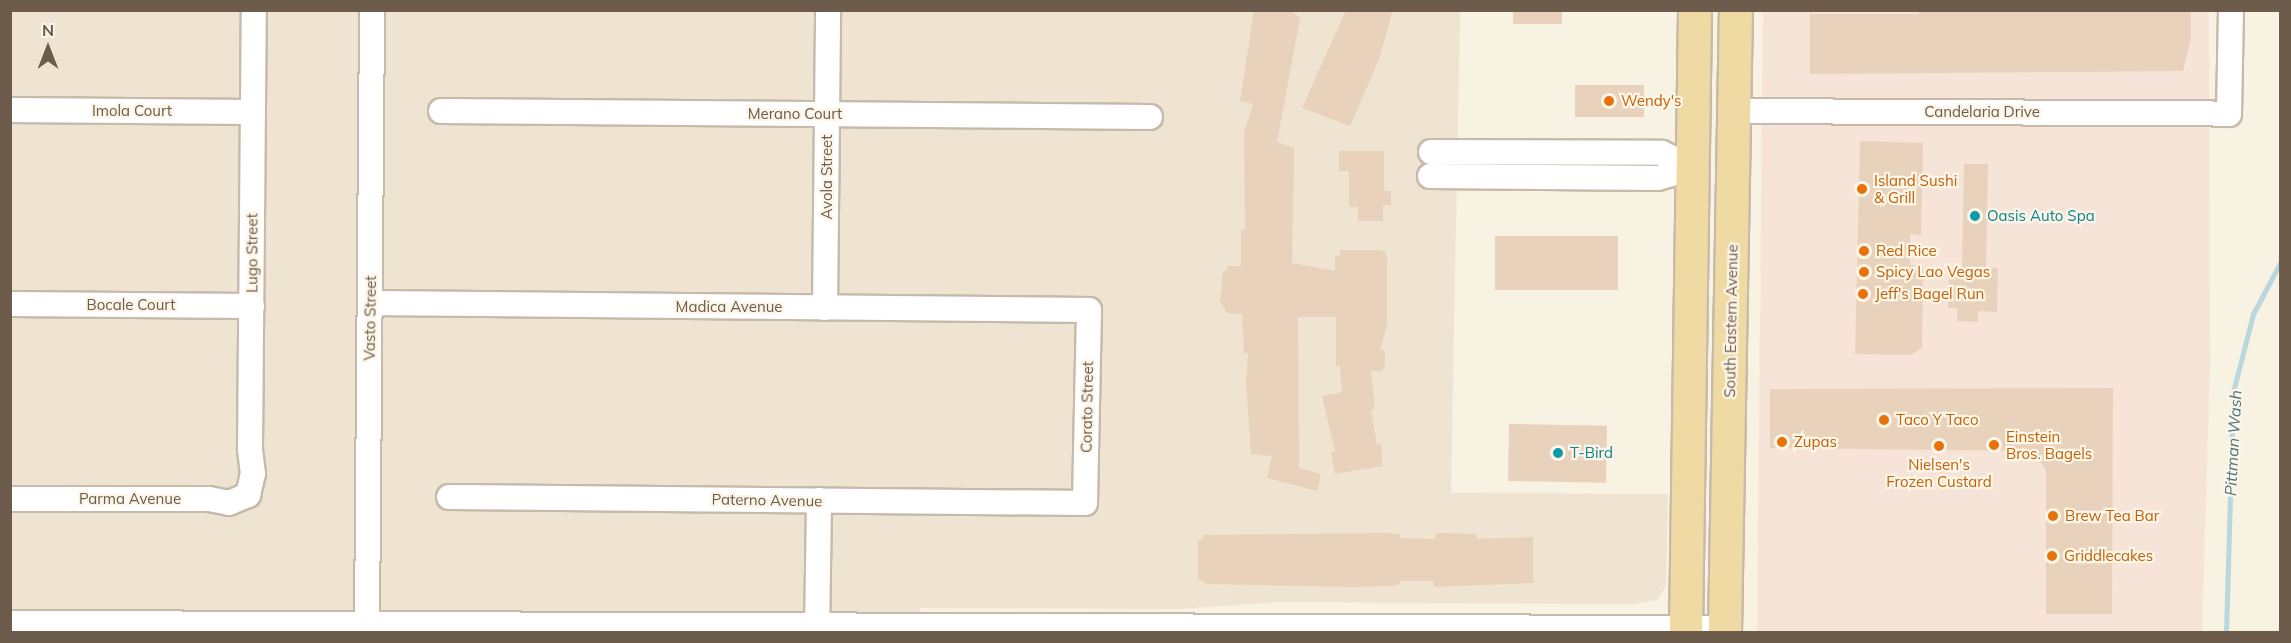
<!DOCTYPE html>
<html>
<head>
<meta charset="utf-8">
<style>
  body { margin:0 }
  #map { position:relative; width:2291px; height:643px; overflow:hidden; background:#f8f2e3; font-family:Mulish,sans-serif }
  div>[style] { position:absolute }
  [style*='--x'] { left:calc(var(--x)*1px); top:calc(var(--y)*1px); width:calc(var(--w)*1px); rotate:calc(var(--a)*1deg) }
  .residential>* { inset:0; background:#efe4d2 }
  .commercial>* { inset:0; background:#f7e4d8 }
  .stream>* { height:5px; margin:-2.5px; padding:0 2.5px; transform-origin:2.5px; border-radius:2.5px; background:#bad6df }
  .building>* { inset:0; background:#e8d2bc; transform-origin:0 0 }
  .roads { filter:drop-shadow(2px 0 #c7baab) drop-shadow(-2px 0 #c7baab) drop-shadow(0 2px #c7baab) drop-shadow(0 -2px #c7baab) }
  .minor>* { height:24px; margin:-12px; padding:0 12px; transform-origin:12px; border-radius:12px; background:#fff }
  .major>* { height:32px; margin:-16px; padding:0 16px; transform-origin:16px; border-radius:16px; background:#efdaa3 }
  .dots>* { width:16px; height:16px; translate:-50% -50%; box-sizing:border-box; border:3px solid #fcf6e8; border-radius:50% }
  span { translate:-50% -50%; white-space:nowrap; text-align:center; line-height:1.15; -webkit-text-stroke:4.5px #fcf6e8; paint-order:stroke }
  .food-label { font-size:15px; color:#c56008 }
  .left { translate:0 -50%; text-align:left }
  .street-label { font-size:15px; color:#6d5b4c }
  .culture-label { font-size:15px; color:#0d838f }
  .water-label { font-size:16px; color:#4c7684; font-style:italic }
  .frame { position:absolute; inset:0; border:12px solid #6d5b4c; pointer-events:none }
  .north { position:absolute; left:18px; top:18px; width:60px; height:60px; -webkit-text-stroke:4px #fcf6e8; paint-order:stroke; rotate:0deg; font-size:16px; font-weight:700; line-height:24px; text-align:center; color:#6d5b4c }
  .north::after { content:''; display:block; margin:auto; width:21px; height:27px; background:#6d5b4c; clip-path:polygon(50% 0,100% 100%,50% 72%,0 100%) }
</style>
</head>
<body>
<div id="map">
  <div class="residential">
    <div style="clip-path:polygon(10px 11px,1460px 11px,1451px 493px,1668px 494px,1666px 586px,1657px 600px,1633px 604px,1279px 602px,1180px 609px,920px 608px,919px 632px,11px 632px)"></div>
  </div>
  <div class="commercial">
    <div style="clip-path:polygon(1763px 11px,2209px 11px,2210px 366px,2202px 632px,1757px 632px)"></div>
  </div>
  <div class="stream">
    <div style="--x:2226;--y:632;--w:240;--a:-88.3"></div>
    <div style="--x:2233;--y:392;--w:81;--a:-75.6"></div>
    <div style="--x:2253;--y:314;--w:58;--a:-62.1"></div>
  </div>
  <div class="building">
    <div style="clip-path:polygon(1254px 10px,1290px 10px,1300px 18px,1277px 142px,1294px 148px,1292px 263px,1335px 271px,1335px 255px,1340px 256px,1340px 250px,1378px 250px,1385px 251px,1387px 257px,1387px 325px,1380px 350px,1385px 350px,1385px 365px,1382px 371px,1371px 371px,1375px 409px,1371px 410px,1377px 445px,1381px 443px,1382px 466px,1335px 474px,1331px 452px,1335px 452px,1322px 396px,1342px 392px,1340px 366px,1336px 366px,1336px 317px,1298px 317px,1299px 468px,1321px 474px,1317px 491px,1267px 478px,1272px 456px,1251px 454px,1246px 383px,1248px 353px,1244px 353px,1242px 314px,1227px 313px,1220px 302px,1223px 271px,1227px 271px,1227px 266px,1241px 266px,1241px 230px,1245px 230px,1244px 133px,1253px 104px,1240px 101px)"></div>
    <div style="clip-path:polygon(1346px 10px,1393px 10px,1379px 60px,1350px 126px,1302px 108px)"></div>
    <div style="left:1513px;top:10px;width:49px;height:14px"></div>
    <div style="clip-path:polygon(1919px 10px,2191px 10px,2191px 38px,2183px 71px,1810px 74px,1810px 14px,1919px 14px)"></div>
    <div style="left:1575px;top:85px;width:69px;height:32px"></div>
    <div style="clip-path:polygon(1860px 141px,1923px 143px,1921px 235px,1910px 234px,1910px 265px,1923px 266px,1922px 348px,1911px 355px,1855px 354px)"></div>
    <div style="clip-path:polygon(1339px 151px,1384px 151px,1384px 191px,1391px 191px,1391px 205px,1383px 205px,1383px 221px,1358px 221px,1358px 207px,1349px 207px,1349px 171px,1339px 171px)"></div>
    <div style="clip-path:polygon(1964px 164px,1988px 164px,1986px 268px,1998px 268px,1997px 312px,1978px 311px,1978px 322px,1957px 321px,1957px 308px,1948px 308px,1949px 271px,1962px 272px)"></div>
    <div style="left:1495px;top:236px;width:123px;height:54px"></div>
    <div style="clip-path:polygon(2113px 388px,2112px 614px,2046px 614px,2046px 469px,2031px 451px,1770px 448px,1770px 389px)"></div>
    <div style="left:1509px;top:424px;width:98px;height:57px;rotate:1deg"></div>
    <div style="clip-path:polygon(1385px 533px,1400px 534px,1400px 538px,1435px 539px,1435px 534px,1445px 533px,1477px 534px,1477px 539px,1533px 537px,1533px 583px,1434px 587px,1433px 581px,1400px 581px,1399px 585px,1391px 586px,1351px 587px,1207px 584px,1198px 579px,1198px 540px,1203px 540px,1203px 535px)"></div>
  </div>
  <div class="roads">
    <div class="minor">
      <div style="--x:10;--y:110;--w:243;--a:0.5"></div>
      <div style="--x:441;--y:111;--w:709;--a:0.48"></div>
      <div style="--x:1735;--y:111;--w:494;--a:0.3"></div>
      <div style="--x:2229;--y:114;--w:104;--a:-88.9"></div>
      <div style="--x:1431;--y:152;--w:231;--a:0.2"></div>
      <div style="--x:1662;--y:153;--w:34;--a:26"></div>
      <div style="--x:1430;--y:176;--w:228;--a:0.5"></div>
      <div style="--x:1658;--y:178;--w:36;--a:-16"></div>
      <div style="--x:370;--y:303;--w:719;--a:0.56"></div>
      <div style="--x:1089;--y:310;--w:193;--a:91.2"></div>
      <div style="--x:1085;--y:503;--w:636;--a:-179.46"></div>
      <div style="--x:10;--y:304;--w:242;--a:0.5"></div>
      <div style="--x:825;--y:308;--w:298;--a:-89.4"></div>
      <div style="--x:10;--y:499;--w:199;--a:0"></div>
      <div style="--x:209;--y:499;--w:20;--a:11"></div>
      <div style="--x:229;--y:503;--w:21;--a:-23"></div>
      <div style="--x:248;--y:495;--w:22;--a:-77"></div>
      <div style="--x:253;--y:474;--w:26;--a:-97"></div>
      <div style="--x:250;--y:448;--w:438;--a:-89.5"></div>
      <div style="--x:10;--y:623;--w:1716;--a:0.17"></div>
      <div style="--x:367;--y:625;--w:615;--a:-89.53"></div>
      <div style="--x:817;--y:632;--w:132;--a:-89.1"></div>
    </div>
    <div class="major">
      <div style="--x:1686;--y:632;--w:622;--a:-89.17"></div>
      <div style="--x:1725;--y:632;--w:622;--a:-88.99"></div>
    </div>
  </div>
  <div class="dots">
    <div style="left:1609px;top:101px;background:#e8710a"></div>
    <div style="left:1862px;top:189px;background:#e8710a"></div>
    <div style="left:1975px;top:216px;background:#0f9aa8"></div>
    <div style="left:1864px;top:251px;background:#e8710a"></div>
    <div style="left:1864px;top:272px;background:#e8710a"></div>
    <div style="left:1863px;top:294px;background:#e8710a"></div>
    <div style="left:1884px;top:420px;background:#e8710a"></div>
    <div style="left:1782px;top:442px;background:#e8710a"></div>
    <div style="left:1994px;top:445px;background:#e8710a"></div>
    <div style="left:1939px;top:446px;background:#e8710a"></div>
    <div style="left:1558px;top:453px;background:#0f9aa8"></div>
    <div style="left:2053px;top:516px;background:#e8710a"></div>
    <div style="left:2052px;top:556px;background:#e8710a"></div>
  </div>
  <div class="food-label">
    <span class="left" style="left:1621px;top:101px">Wendy's</span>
    <span class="left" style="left:1874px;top:189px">Island Sushi<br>&amp; Grill</span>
    <span class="left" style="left:1876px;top:251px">Red Rice</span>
    <span class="left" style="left:1876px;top:272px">Spicy Lao Vegas</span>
    <span class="left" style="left:1875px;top:294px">Jeff's Bagel Run</span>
    <span class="left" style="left:1896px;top:420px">Taco Y Taco</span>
    <span class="left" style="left:2006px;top:445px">Einstein<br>Bros. Bagels</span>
    <span class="left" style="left:1794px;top:442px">Zupas</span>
    <span style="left:1939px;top:473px">Nielsen's<br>Frozen Custard</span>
    <span class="left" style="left:2065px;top:516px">Brew Tea Bar</span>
    <span class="left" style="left:2064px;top:556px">Griddlecakes</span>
  </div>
  <div class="street-label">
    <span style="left:132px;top:111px">Imola Court</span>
    <span style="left:1982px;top:112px">Candelaria Drive</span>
    <span style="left:795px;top:114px">Merano Court</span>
    <span style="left:827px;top:177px;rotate:-90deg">Avola Street</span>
    <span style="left:252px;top:253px;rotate:-90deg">Lugo Street</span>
    <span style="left:131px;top:305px">Bocale Court</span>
    <span style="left:729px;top:307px">Madica Avenue</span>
    <span style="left:370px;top:318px;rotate:-89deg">Vasto Street</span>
    <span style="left:1731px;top:321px;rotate:-89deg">South Eastern Avenue</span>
    <span style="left:1087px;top:407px;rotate:-89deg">Corato Street</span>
    <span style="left:130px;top:499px">Parma Avenue</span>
    <span style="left:767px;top:500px;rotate:1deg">Paterno Avenue</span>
  </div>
  <div class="culture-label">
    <span class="left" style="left:1987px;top:216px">Oasis Auto Spa</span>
    <span class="left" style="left:1570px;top:453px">T-Bird</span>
  </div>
  <div class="water-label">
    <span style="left:2233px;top:443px;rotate:-87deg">Pittman Wash</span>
  </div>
  <div class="frame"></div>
  <div class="north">N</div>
</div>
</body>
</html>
